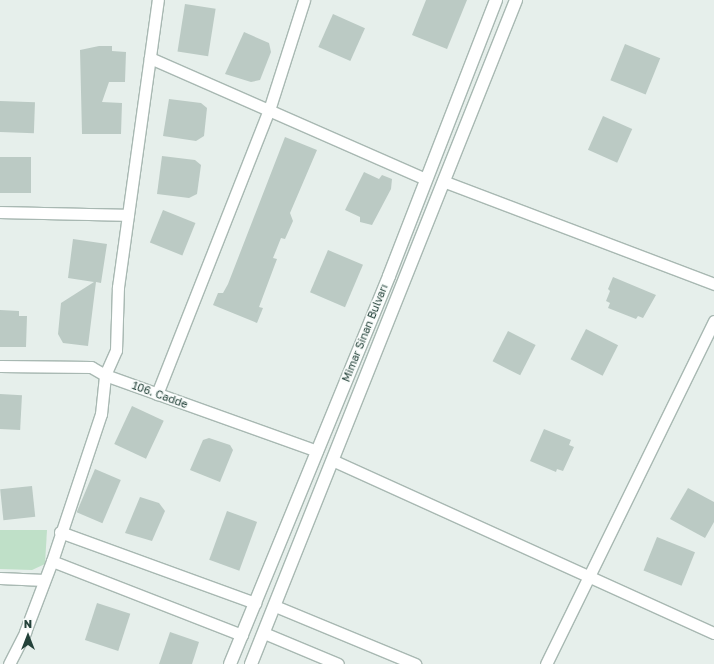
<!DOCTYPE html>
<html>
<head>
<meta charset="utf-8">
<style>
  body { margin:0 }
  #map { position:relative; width:714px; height:664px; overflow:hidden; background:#e6efeb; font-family:"Golos Text",sans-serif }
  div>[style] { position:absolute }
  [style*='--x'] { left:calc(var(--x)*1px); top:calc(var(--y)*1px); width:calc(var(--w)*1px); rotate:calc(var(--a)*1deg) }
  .green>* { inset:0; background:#bfe0c8 }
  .building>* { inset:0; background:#bbcac4; transform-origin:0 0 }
  .roads { filter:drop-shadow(1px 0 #a8b8b2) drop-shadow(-1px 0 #a8b8b2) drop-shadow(0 1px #a8b8b2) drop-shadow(0 -1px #a8b8b2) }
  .street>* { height:11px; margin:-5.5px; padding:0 5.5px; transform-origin:5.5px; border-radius:5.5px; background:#fff }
  .secondary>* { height:12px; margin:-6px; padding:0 6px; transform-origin:6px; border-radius:6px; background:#fff }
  span { translate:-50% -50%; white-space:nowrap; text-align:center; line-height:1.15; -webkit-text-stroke:3px #f7fbf9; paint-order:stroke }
  .street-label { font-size:11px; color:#24423a }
  .north { position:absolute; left:8px; top:616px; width:40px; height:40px; -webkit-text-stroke:3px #f7fbf9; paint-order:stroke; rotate:0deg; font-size:11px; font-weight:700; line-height:16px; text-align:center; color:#24423a }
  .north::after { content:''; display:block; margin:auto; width:14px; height:18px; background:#24423a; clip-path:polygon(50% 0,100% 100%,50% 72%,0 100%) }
</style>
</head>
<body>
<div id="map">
  <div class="green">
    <div style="clip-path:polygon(0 530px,47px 530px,45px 564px,32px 570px,0 569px)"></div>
  </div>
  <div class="building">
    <div style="clip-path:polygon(426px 0,467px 0,447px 49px,412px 35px)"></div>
    <div style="left:185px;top:4px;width:31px;height:48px;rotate:9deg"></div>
    <div style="left:333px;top:14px;width:35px;height:36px;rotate:24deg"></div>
    <div style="clip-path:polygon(244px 32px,269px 43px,271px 52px,260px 80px,251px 82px,225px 74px)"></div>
    <div style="left:625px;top:44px;width:38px;height:39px;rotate:22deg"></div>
    <div style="clip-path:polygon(99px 46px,112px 46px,112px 51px,126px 52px,125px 82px,109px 82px,102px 102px,122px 103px,121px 134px,82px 134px,80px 50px)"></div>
    <div style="clip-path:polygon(169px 99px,201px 103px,207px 108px,204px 136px,196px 141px,163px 136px)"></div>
    <div style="left:0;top:101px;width:35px;height:31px;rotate:2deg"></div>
    <div style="left:603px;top:116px;width:32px;height:37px;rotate:24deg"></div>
    <div style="clip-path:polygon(285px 137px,317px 150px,290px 213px,293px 221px,285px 239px,281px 238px,273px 258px,277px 259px,259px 307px,263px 308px,257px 323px,213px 305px,218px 293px,223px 293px,228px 284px)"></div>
    <div style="clip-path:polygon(162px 156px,195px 160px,201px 165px,197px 194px,189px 198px,157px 194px)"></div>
    <div style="left:0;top:157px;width:31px;height:36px"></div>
    <div style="clip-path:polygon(364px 172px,379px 179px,382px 175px,392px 179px,391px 189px,372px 225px,360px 222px,360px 217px,345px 210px)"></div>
    <div style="left:163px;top:210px;width:35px;height:35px;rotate:22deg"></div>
    <div style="clip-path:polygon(73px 239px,107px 244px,101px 283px,96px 282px,88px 346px,63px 343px,58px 334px,61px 303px,94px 282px,68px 278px)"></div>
    <div style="left:328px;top:250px;width:38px;height:46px;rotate:23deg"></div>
    <div style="clip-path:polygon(613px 277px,656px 295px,643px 318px,638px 316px,636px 319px,608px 308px,610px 303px,606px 301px,610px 291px,608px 289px)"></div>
    <div style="clip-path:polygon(0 310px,19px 311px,19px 316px,27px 316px,26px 347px,0 347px)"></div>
    <div style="left:586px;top:329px;width:36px;height:34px;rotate:27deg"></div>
    <div style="left:508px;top:331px;width:31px;height:34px;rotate:27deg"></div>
    <div style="left:0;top:394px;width:22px;height:35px;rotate:3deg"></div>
    <div style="left:132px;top:406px;width:35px;height:42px;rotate:25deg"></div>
    <div style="clip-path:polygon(544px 429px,571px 440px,569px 445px,574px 447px,563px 471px,557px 469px,556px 472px,530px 461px)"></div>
    <div style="clip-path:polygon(209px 438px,230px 445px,233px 450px,220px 482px,190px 470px,203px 440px)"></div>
    <div style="left:95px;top:469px;width:28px;height:47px;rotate:23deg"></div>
    <div style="left:32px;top:486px;width:31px;height:32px;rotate:84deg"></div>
    <div style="clip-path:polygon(688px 488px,714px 502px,714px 522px,705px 538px,670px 519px)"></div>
    <div style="clip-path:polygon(140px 497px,159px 503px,165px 511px,152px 541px,125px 533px)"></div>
    <div style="left:227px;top:511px;width:32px;height:52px;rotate:20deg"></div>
    <div style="left:657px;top:537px;width:41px;height:36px;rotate:22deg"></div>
    <div style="left:97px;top:603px;width:35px;height:39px;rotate:18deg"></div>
    <div style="clip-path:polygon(170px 632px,199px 642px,192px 664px,159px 664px)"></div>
  </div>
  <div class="roads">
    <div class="street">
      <div style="--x:150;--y:58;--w:301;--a:23.7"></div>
      <div style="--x:443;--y:181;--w:290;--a:20.8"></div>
      <div style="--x:0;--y:212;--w:128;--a:1.3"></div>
      <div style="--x:0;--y:366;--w:91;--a:0.6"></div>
      <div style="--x:91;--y:367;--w:16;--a:30"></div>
      <div style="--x:105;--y:375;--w:225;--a:19.7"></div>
      <div style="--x:157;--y:394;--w:305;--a:-68.5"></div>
      <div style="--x:269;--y:110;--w:115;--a:-72.3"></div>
      <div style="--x:332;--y:460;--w:419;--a:24.4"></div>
      <div style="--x:60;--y:532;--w:208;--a:20"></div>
      <div style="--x:52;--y:561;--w:204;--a:21.3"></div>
      <div style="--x:0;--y:578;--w:44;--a:2.6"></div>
      <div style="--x:275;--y:606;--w:152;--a:22.5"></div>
      <div style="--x:264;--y:633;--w:80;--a:22.7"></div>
      <div style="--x:9;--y:664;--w:36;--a:-63"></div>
      <div style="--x:25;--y:632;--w:76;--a:-69.2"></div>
      <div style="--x:52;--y:561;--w:155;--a:-71.6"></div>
      <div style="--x:101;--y:414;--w:39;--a:-84"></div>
      <div style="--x:105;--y:375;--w:27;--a:-66"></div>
      <div style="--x:116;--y:350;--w:63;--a:-88.2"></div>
      <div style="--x:118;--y:287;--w:290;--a:-82.1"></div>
      <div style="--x:546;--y:664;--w:382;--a:-63.9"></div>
    </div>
    <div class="secondary">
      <div style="--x:230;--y:664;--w:419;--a:-67.7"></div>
      <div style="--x:389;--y:276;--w:296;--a:-68.8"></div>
      <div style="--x:251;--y:664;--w:715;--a:-68.24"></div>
    </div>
  </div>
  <div class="street-label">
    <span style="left:365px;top:333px;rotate:-68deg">Mimar Sinan Bulvarı</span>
    <span style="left:160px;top:395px;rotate:20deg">106. Cadde</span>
  </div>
  <div class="north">N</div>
</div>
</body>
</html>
